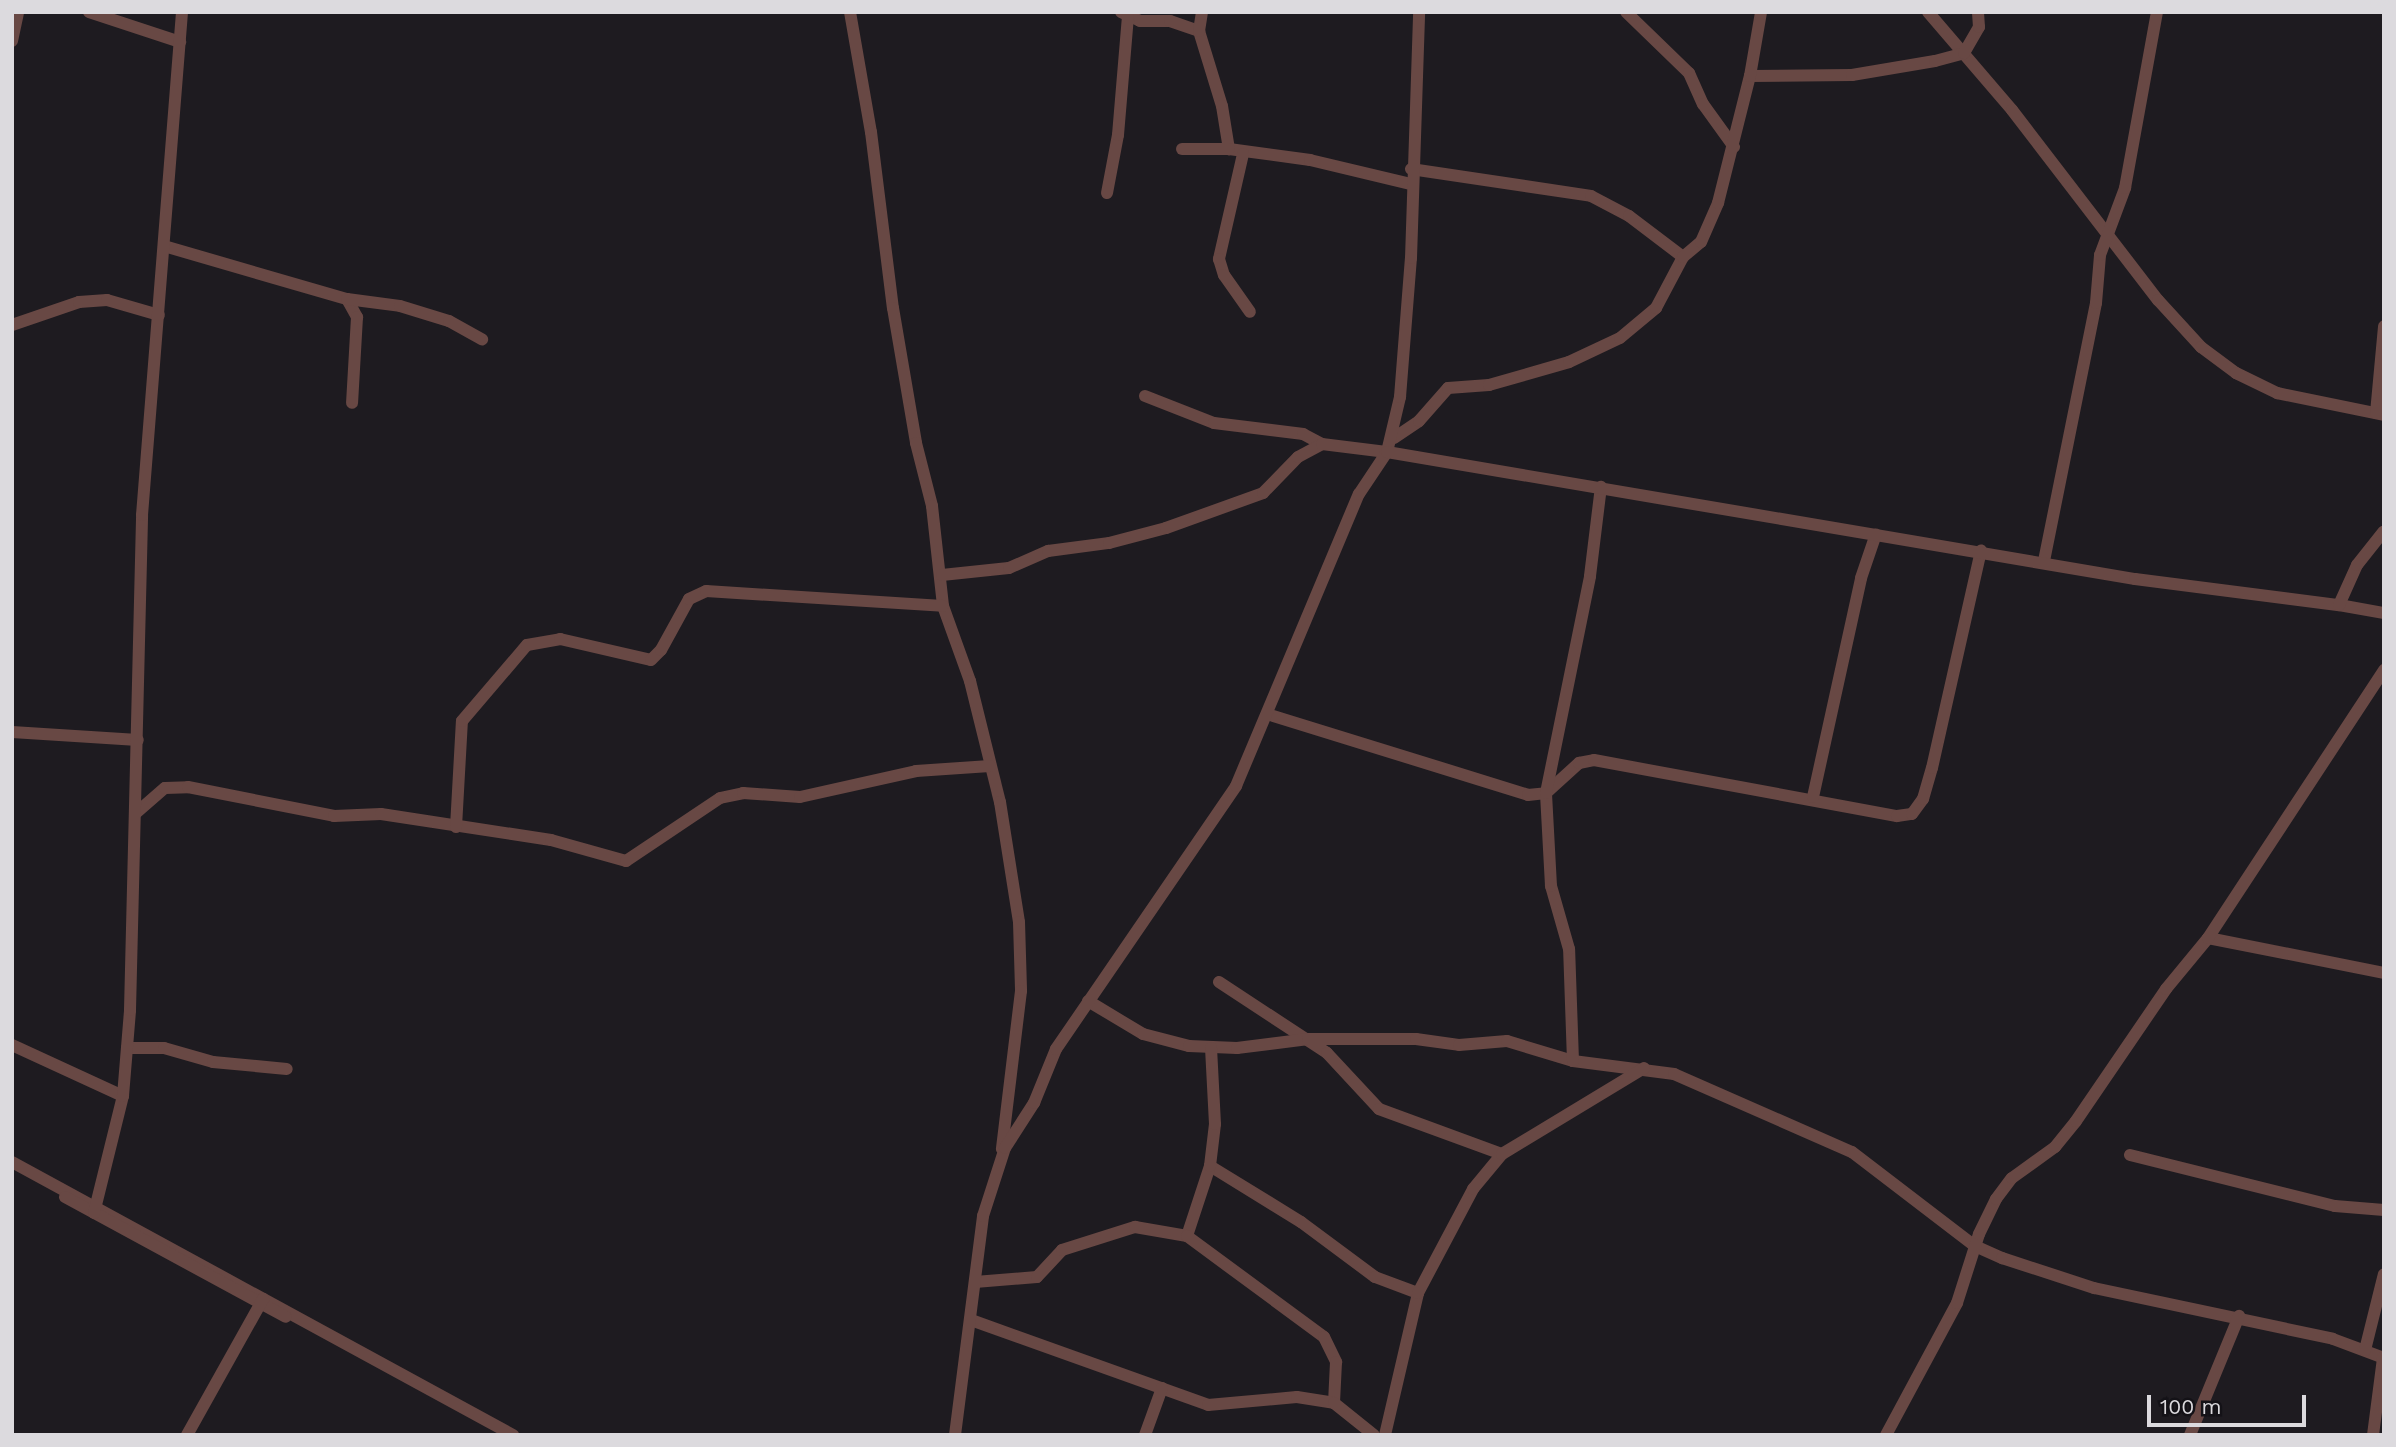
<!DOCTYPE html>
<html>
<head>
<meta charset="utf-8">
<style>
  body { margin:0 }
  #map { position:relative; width:2396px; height:1447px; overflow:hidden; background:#1e1b20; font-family:"Work Sans",sans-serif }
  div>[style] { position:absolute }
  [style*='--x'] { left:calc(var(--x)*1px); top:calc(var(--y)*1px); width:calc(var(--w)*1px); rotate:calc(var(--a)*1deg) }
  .minor>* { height:12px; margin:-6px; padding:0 6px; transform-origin:6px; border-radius:6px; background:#684844 }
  span { translate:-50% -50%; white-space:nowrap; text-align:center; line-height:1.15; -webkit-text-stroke:7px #141217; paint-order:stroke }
  .frame { position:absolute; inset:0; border:14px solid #dcdade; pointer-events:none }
  .scale { position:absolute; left:2147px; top:1395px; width:159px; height:32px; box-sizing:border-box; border:4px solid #dcdade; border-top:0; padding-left:9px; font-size:21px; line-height:24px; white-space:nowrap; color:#dcdade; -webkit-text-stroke:5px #141217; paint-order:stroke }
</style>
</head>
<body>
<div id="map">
  <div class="minor">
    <div style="--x:89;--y:12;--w:96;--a:18.2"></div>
    <div style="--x:850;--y:12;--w:122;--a:80.1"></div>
    <div style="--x:871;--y:132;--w:177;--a:82.9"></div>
    <div style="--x:893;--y:308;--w:137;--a:80.3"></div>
    <div style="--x:916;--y:443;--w:65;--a:75.7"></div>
    <div style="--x:932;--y:506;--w:101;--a:83.7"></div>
    <div style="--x:943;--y:606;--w:80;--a:70.2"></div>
    <div style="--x:970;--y:681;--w:125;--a:76.1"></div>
    <div style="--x:1000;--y:802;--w:121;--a:81"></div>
    <div style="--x:1019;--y:922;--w:69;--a:88.3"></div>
    <div style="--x:1021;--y:991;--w:159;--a:96.9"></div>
    <div style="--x:1121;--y:12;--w:21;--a:25"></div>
    <div style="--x:1140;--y:21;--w:30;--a:0"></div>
    <div style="--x:1170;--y:21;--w:31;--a:19"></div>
    <div style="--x:1199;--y:31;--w:78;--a:73"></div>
    <div style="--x:1222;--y:106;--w:44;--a:80.8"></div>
    <div style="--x:1229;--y:149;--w:82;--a:7.7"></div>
    <div style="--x:1310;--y:160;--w:104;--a:13.4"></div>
    <div style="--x:1626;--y:12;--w:88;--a:44.1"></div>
    <div style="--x:1689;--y:73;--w:34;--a:66"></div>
    <div style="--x:1703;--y:104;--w:53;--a:54.2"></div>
    <div style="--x:1928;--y:12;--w:129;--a:49.4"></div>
    <div style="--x:2012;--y:110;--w:240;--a:52.5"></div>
    <div style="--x:2158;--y:300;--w:64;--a:47.5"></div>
    <div style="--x:2201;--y:347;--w:44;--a:36.6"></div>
    <div style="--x:2236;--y:373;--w:46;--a:26"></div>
    <div style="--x:2277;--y:393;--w:109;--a:11.6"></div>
    <div style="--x:1199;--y:31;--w:19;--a:-81"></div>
    <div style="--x:12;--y:41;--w:30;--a:-78"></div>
    <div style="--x:1750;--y:76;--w:102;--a:-0.6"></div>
    <div style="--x:1852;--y:75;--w:84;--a:-9.6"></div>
    <div style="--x:1935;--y:61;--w:30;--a:-15"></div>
    <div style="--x:1964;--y:53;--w:30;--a:-60"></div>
    <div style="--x:1979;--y:27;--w:15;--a:-94"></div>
    <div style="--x:1182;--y:149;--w:47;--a:0"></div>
    <div style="--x:1243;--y:154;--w:108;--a:102.9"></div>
    <div style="--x:1219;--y:259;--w:17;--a:73"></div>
    <div style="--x:1224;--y:275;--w:45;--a:54.9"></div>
    <div style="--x:1411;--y:169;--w:182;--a:8.5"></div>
    <div style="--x:1591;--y:196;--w:43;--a:27.8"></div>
    <div style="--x:1629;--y:216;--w:68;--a:37.2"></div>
    <div style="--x:1107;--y:193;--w:59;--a:-79.3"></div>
    <div style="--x:1118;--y:135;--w:119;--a:-85.2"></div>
    <div style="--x:164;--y:246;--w:191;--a:16.2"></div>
    <div style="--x:347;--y:299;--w:21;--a:61"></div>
    <div style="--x:357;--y:317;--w:86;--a:93.3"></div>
    <div style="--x:347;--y:299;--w:53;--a:7.5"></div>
    <div style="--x:400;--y:306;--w:51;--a:17"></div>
    <div style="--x:449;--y:321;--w:38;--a:29"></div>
    <div style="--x:12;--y:325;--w:71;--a:-18.9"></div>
    <div style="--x:79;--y:302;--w:28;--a:-4"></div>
    <div style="--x:107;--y:300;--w:54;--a:16.1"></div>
    <div style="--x:1145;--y:396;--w:74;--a:21.4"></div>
    <div style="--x:1214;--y:423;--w:90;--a:7"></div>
    <div style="--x:1303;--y:434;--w:21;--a:28"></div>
    <div style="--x:2376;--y:413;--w:87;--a:-84.7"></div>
    <div style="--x:1394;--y:438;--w:30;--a:-34"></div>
    <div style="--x:1419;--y:421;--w:44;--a:-48.7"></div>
    <div style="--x:1448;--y:388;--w:41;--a:-4.2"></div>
    <div style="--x:1489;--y:385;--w:83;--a:-16"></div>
    <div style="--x:1569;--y:362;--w:56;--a:-25.2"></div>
    <div style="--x:1620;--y:338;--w:47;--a:-39.8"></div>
    <div style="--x:1656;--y:308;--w:58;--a:-62.1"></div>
    <div style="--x:1683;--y:257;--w:23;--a:-40"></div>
    <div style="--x:1701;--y:242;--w:43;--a:-66.4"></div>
    <div style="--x:1718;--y:203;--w:131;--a:-75.9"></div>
    <div style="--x:1750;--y:76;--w:65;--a:-80.2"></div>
    <div style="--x:2044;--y:561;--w:263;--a:-78.6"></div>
    <div style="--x:2096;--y:303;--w:48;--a:-85.2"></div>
    <div style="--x:2100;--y:255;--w:72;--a:-69.5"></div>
    <div style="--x:2125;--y:188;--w:179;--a:-79.7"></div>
    <div style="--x:942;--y:575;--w:67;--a:-6"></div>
    <div style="--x:1009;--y:568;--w:43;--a:-23.6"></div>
    <div style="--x:1048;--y:551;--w:62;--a:-7.5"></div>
    <div style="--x:1109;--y:543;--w:59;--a:-14.7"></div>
    <div style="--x:1166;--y:528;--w:103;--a:-19.8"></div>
    <div style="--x:1263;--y:493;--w:50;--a:-45.8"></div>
    <div style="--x:1298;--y:457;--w:27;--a:-28"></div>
    <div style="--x:1322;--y:444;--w:65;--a:7"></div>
    <div style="--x:1387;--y:452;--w:57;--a:-76.7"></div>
    <div style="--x:1400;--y:397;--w:139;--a:-85.5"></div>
    <div style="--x:1411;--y:258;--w:246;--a:-88.1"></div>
    <div style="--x:2339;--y:605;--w:46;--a:10.1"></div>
    <div style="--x:1267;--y:714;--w:273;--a:17.2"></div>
    <div style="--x:1528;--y:795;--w:18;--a:-6"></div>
    <div style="--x:1546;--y:793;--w:45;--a:-42.3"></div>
    <div style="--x:1579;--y:763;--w:15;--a:-11"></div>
    <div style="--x:1594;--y:760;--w:308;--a:10.5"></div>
    <div style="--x:1897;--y:816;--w:15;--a:-8"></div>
    <div style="--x:1912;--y:814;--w:19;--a:-54"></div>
    <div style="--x:1923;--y:799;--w:32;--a:-74"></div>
    <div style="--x:1932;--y:768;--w:223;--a:-77.3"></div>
    <div style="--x:12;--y:732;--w:126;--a:3.6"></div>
    <div style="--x:1813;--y:797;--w:224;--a:-77.6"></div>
    <div style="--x:1861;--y:578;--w:46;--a:-71.2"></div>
    <div style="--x:136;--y:813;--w:38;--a:-41"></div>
    <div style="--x:165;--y:788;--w:23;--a:-2"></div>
    <div style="--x:188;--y:787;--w:149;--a:11.2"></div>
    <div style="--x:334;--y:816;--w:47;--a:-2.4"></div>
    <div style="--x:381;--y:814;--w:172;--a:8.7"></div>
    <div style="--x:551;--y:840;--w:78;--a:15.6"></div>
    <div style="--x:626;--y:861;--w:113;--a:-33.8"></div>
    <div style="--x:720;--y:798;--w:24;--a:-12"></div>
    <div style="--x:743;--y:793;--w:57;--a:4"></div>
    <div style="--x:800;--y:797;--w:119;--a:-12.6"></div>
    <div style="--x:916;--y:771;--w:74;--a:-3.9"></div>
    <div style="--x:456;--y:827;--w:106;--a:-86.8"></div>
    <div style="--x:462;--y:721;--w:100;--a:-49.5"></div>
    <div style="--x:527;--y:645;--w:34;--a:-10"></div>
    <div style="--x:560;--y:639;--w:93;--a:13"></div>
    <div style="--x:651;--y:660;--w:14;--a:-45"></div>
    <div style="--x:661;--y:650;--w:58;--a:-61.2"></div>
    <div style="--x:689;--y:599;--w:19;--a:-25"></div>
    <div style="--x:706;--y:591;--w:237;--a:3.6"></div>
    <div style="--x:2208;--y:938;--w:179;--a:11.2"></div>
    <div style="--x:1219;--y:982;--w:129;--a:33.3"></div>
    <div style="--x:1327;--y:1053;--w:76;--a:47.1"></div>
    <div style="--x:1379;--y:1109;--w:131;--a:20.1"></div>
    <div style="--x:1088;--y:1001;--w:64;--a:31"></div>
    <div style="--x:1143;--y:1034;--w:48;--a:14.6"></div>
    <div style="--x:1189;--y:1046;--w:48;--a:2.4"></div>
    <div style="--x:1237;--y:1048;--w:72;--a:-7.2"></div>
    <div style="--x:1308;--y:1039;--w:108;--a:0"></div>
    <div style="--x:1416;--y:1039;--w:43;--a:7.9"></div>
    <div style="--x:1459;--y:1045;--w:48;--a:-4.8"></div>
    <div style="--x:1507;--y:1041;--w:69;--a:16.9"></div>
    <div style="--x:1573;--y:1061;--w:102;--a:7.3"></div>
    <div style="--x:1674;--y:1074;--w:194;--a:23.7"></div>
    <div style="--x:1852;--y:1152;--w:155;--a:37.4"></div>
    <div style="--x:1975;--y:1246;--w:30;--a:24"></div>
    <div style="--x:2002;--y:1258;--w:97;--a:18.1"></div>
    <div style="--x:2094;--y:1288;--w:244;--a:12"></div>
    <div style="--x:2333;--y:1339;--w:54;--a:20.4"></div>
    <div style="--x:12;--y:1045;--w:122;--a:24.7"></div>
    <div style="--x:127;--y:1048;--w:37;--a:0"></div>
    <div style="--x:164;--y:1048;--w:51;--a:15.9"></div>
    <div style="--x:213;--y:1062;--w:74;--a:5.4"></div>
    <div style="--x:1573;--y:1061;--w:112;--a:-92"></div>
    <div style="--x:1569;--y:949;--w:66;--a:-105.9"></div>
    <div style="--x:1551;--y:886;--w:93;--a:-93.1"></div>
    <div style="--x:1546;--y:793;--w:221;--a:-78.5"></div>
    <div style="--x:1590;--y:576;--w:90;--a:-83"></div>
    <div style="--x:2130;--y:1155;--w:211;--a:14"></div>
    <div style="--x:2335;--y:1206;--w:49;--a:4.7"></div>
    <div style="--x:12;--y:1162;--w:571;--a:28.59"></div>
    <div style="--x:1210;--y:1166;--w:107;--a:31.6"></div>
    <div style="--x:1301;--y:1222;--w:92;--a:36.6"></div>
    <div style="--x:1375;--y:1277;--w:46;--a:20.4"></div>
    <div style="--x:65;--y:1197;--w:251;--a:28.5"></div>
    <div style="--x:94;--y:1213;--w:121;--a:-76.1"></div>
    <div style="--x:123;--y:1096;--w:86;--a:-85.3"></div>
    <div style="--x:130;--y:1010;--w:495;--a:-88.6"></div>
    <div style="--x:142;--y:515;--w:505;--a:-85.45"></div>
    <div style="--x:1187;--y:1236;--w:74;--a:-71.8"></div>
    <div style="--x:1210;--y:1166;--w:42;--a:-83.2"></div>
    <div style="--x:1215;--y:1124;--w:76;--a:-93"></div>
    <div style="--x:975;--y:1282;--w:62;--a:-4.6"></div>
    <div style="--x:1037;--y:1277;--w:37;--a:-47"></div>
    <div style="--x:1062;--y:1250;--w:77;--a:-17.5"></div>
    <div style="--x:1135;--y:1227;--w:53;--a:9.8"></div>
    <div style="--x:1187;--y:1236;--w:170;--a:36.4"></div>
    <div style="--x:1324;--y:1337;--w:28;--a:64"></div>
    <div style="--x:1336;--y:1362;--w:41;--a:92.8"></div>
    <div style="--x:971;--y:1320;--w:252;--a:19.7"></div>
    <div style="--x:1208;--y:1405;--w:89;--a:-5.1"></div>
    <div style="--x:1297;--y:1397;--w:37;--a:9"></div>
    <div style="--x:1334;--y:1403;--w:51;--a:38.7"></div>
    <div style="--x:2365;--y:1350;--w:78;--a:-76"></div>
    <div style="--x:187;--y:1435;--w:156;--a:-60.8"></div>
    <div style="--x:955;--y:1435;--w:221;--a:-82.7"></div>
    <div style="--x:983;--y:1216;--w:71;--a:-72.1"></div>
    <div style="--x:1005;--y:1148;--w:54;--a:-57.2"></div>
    <div style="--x:1034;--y:1103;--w:58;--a:-67.8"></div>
    <div style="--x:1056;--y:1049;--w:319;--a:-55.6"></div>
    <div style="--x:1236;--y:786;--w:317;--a:-67.2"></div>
    <div style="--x:1359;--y:494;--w:50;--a:-56.3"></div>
    <div style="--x:1387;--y:452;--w:759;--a:9.64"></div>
    <div style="--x:2135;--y:579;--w:206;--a:7.3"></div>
    <div style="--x:2339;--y:605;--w:44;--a:-65.8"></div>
    <div style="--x:2357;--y:565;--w:43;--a:-51.5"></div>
    <div style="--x:1145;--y:1435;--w:50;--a:-70.1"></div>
    <div style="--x:1385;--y:1435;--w:146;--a:-76.9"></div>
    <div style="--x:1418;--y:1293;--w:118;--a:-62.1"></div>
    <div style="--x:1473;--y:1189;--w:45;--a:-50.4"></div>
    <div style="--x:1502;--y:1154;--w:166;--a:-31.2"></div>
    <div style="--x:1886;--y:1435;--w:150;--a:-61.7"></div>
    <div style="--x:1957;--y:1303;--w:72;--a:-72.3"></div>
    <div style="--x:1979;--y:1234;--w:39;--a:-64"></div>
    <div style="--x:1996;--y:1199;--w:26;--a:-53"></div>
    <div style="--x:2012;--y:1178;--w:53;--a:-35.8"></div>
    <div style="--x:2055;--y:1147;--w:33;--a:-51"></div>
    <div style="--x:2076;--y:1121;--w:160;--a:-55.7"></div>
    <div style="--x:2166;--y:989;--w:66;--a:-50.5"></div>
    <div style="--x:2208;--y:938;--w:321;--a:-56.7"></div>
    <div style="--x:2190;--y:1435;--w:129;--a:-67.6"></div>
    <div style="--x:2373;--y:1435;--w:78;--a:-82.6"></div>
  </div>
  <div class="frame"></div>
  <div class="scale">100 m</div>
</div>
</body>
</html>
